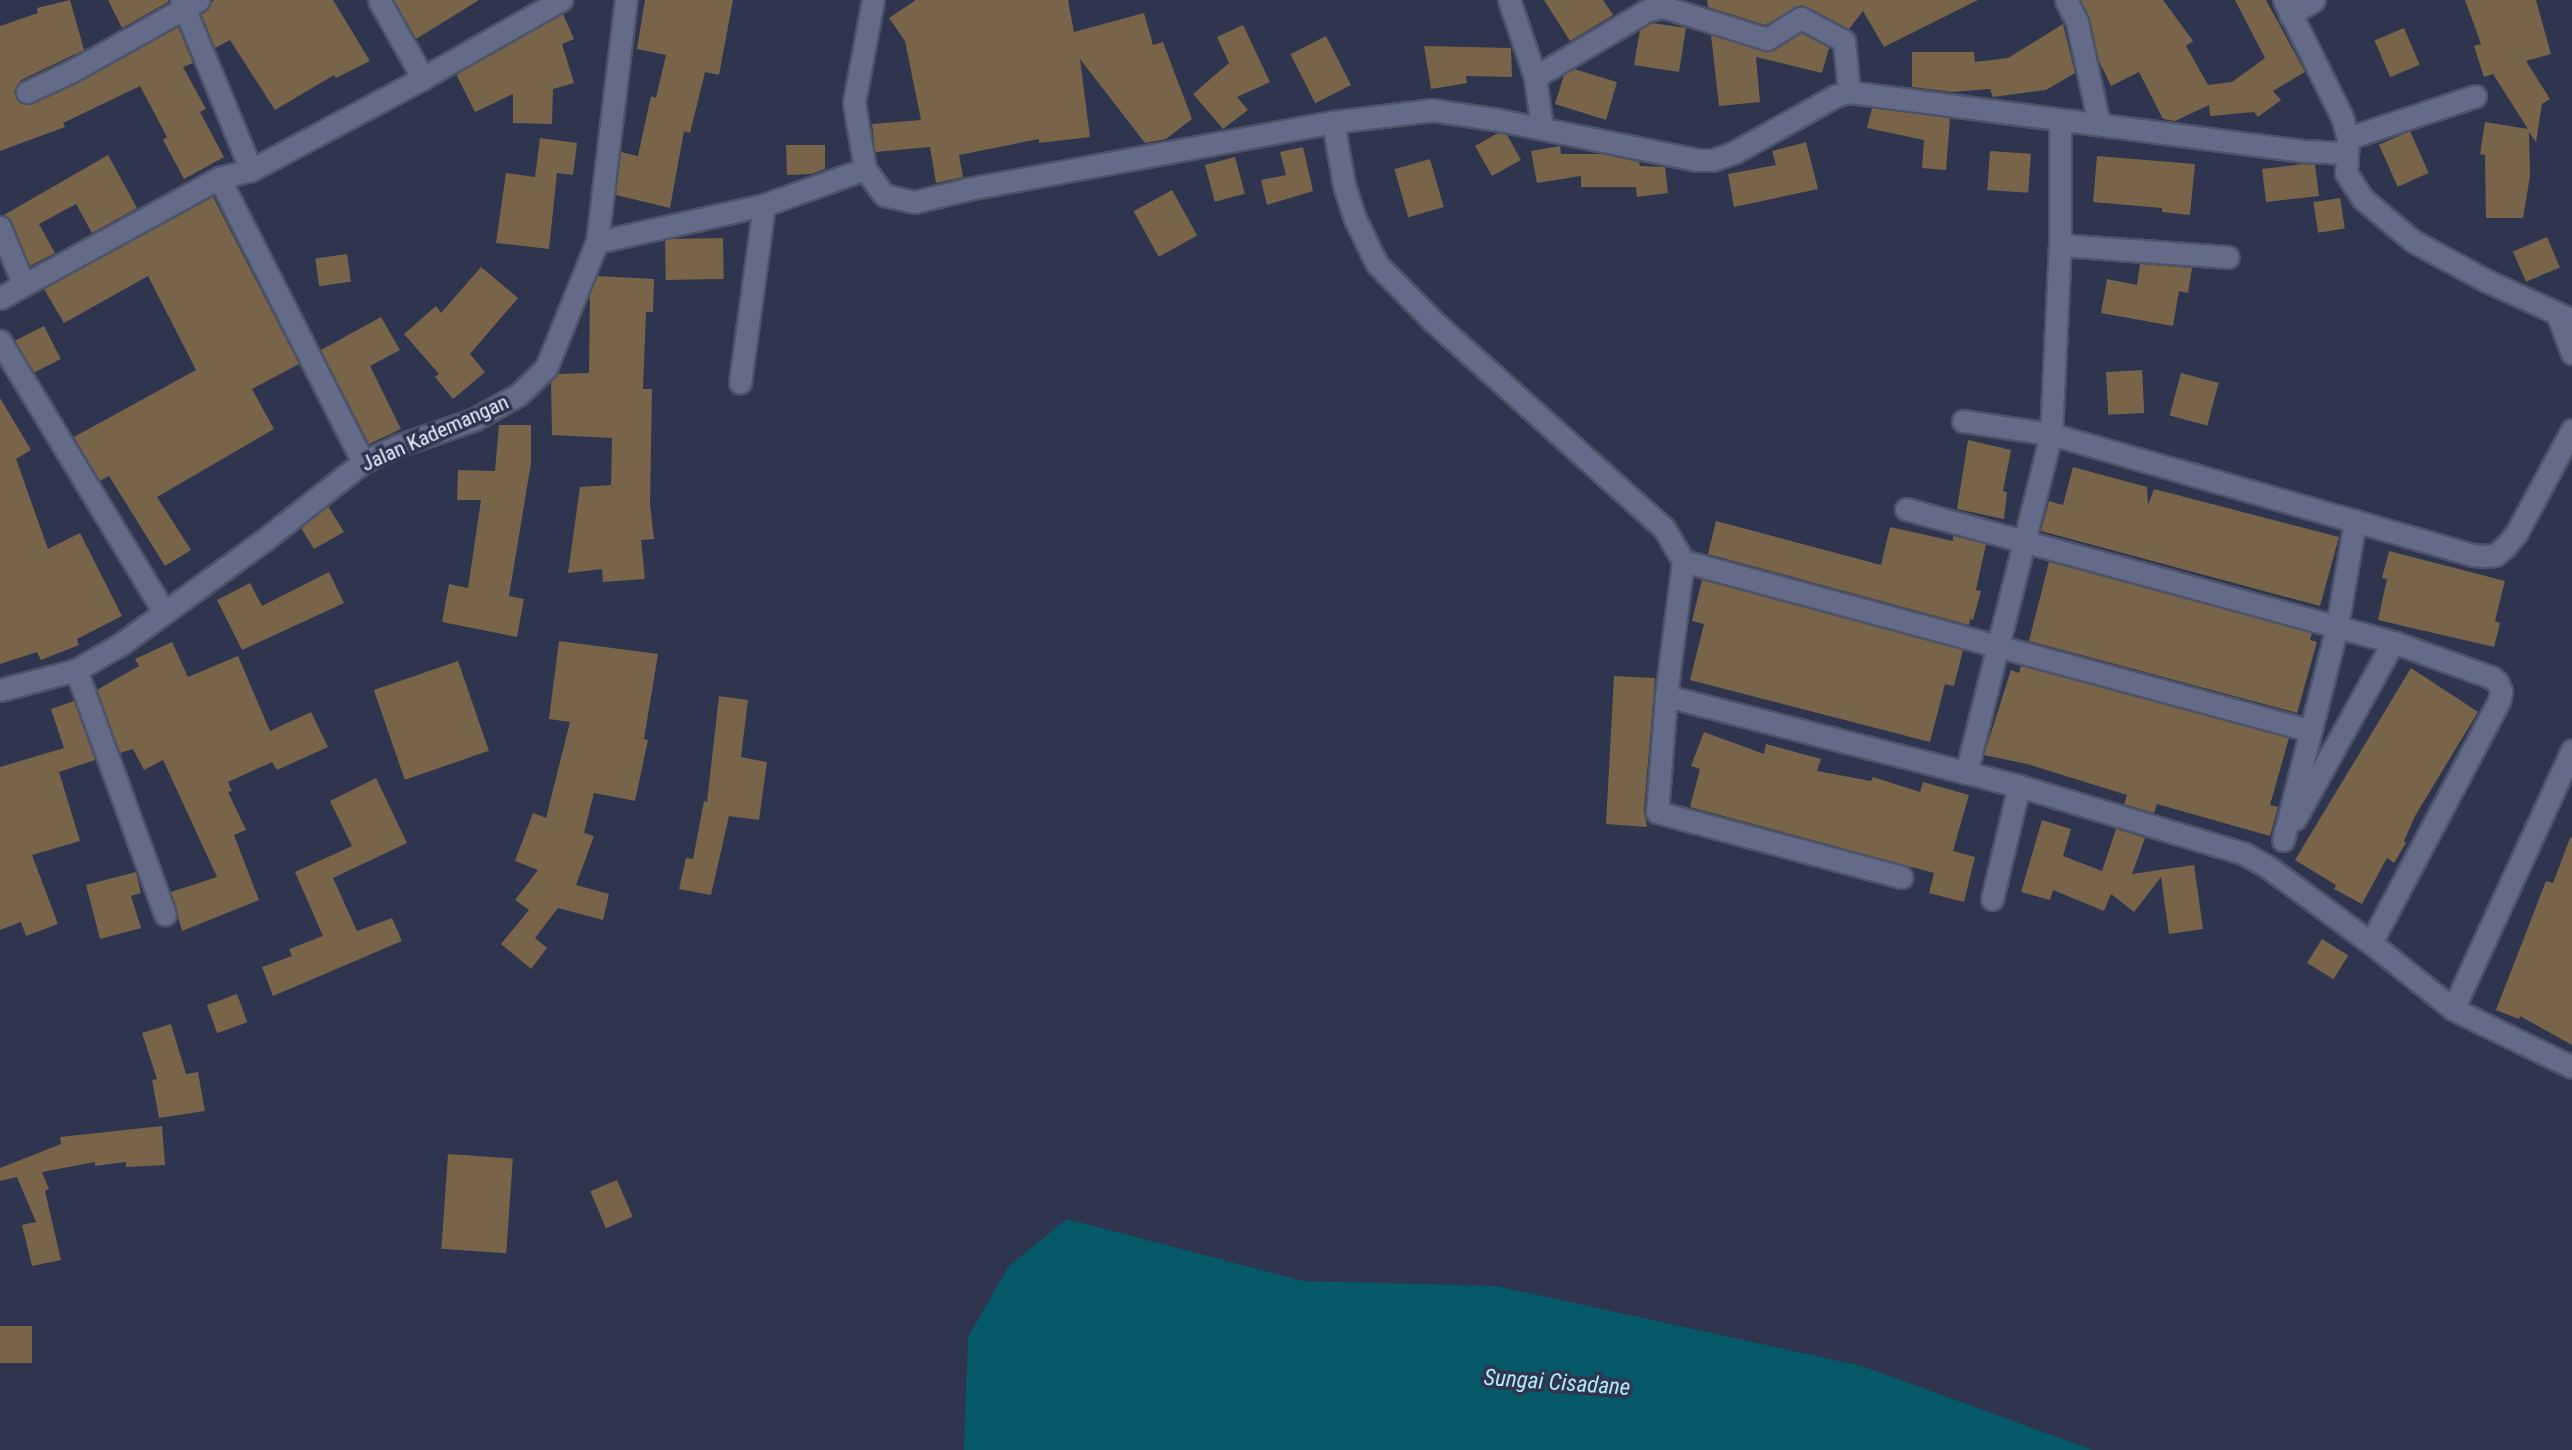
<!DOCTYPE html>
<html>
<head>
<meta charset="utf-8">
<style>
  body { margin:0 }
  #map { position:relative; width:2572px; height:1450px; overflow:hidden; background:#2f354f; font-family:"Roboto Condensed",sans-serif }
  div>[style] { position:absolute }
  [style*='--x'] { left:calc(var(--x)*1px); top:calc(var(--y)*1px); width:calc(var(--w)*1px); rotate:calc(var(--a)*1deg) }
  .water>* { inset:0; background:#055969 }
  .building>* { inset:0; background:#776449; transform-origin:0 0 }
  .roads { filter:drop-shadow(2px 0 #4e5369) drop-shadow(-2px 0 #4e5369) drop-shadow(0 2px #4e5369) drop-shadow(0 -2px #4e5369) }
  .minor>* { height:21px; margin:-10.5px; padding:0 10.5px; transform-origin:10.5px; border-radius:10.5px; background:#636b88 }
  span { translate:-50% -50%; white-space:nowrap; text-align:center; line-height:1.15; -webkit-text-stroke:7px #2f354f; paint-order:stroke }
  .street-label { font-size:21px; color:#e9eeff }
  .water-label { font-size:23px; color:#aee9f8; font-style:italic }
</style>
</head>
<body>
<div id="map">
  <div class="water">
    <div style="clip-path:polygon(1067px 1219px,1303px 1281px,1496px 1286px,1862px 1366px,2093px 1450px,964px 1450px,968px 1337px,1009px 1266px)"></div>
  </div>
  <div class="building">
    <div style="clip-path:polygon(70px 0,84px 50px,21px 80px,14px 92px,19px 102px,33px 104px,78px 83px,178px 27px,193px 63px,183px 67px,206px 109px,200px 112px,224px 157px,184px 179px,163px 140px,167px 137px,140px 86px,63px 123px,65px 127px,0 151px,0 26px,38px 13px,37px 8px)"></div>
    <div style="clip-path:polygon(108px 0,168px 0,168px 2px,122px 28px)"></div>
    <div style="clip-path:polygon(214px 0,333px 0,370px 61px,336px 78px,334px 75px,275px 110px,230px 40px,215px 48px,201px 14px)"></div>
    <div style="clip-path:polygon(394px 0,479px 0,416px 39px)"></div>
    <div style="clip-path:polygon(645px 0,733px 0,719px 75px,705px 72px,690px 133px,684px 131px,670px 208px,616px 195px,621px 152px,638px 156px,651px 96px,656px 98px,666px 55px,637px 49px)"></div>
    <div style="clip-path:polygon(916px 0,1068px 0,1074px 32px,1144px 13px,1153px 45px,1163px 42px,1192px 119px,1166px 139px,1145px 143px,1080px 59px,1090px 137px,1039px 143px,1039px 139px,959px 155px,963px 177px,936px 183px,930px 147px,875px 152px,874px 141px,872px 124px,921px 120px,905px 41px,889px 18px)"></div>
    <div style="clip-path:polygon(1544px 0,1603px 0,1613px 15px,1570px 41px)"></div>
    <div style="clip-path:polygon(1707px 0,1978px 0,1884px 47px,1863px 11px,1849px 29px,1801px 5px,1765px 25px,1708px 7px)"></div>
    <div style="clip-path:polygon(2081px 0,2163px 0,2193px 41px,2186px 46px,2208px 85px,2232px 82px,2265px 58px,2235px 0,2266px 0,2305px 72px,2273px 91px,2281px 100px,2258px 117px,2254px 112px,2210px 116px,2209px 105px,2175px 121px,2163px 119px,2139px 72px,2111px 86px,2099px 61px,2090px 19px)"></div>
    <div style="clip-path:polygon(2465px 0,2536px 0,2551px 54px,2526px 61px,2550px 99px,2542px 104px,2536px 142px,2529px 132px,2530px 176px,2523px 218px,2486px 218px,2485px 155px,2480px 154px,2485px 122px,2528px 129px,2493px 74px,2484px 77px,2474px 46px,2481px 44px)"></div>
    <div style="clip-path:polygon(563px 14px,574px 39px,562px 44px,574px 83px,553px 89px,552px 124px,513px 123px,513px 94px,475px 112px,456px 74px)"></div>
    <div style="clip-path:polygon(1652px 23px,1686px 28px,1679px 72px,1634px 65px,1640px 30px)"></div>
    <div style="clip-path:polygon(2063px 24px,2075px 73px,2046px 90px,1993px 97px,1990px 89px,1952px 92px,1912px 87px,1912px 52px,1974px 52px,1975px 62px,2008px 58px)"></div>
    <div style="clip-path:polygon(1243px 25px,1270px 82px,1237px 97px,1248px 110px,1223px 129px,1193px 94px,1229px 63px,1217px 37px)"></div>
    <div style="left:2404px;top:28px;width:40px;height:32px;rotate:67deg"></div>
    <div style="clip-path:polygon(1801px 33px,1829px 48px,1822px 73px,1756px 57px,1760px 102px,1719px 106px,1711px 35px,1768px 52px)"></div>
    <div style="left:1326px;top:36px;width:55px;height:40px;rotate:63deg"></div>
    <div style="clip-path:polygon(1424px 46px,1511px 48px,1512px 77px,1466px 76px,1467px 83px,1431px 89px)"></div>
    <div style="clip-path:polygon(1574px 69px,1617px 82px,1606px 120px,1555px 104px,1564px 75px)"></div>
    <div style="clip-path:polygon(1872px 108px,1950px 118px,1946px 170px,1922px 168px,1924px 140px,1867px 128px)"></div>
    <div style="left:2410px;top:131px;width:46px;height:34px;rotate:66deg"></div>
    <div style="clip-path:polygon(1498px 133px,1507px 135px,1521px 160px,1492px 176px,1475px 146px)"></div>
    <div style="clip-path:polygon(540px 138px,577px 143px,573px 175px,557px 173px,549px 249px,496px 243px,506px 173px,535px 177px)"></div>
    <div style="clip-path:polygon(1806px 142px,1818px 189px,1734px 207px,1728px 174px,1776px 165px,1772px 151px)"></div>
    <div style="clip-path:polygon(786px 145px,825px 145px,825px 169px,811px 174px,787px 175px)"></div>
    <div style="clip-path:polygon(1560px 146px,1561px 154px,1601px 154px,1639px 162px,1640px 166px,1665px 167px,1668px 193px,1637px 197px,1636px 187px,1581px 187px,1581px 176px,1537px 183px,1531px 151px)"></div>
    <div style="clip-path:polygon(1303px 147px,1313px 191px,1267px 205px,1261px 180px,1286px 175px,1280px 152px)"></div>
    <div style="left:1990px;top:151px;width:41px;height:39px;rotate:4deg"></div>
    <div style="clip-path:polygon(108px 155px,137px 208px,92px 233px,76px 204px,39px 224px,55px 253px,30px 266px,12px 222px,4px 215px)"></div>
    <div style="clip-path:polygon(2097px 156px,2195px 164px,2190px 215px,2162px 212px,2162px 208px,2093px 202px)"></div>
    <div style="left:1235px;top:157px;width:38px;height:31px;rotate:75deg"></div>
    <div style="left:1430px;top:159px;width:50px;height:37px;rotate:74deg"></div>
    <div style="clip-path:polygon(2304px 164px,2315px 165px,2319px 196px,2266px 202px,2262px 169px)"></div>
    <div style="left:1172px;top:190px;width:52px;height:44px;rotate:61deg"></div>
    <div style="clip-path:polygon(213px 197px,299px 364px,252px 389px,274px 429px,157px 497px,191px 550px,165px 566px,109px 476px,100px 481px,74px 437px,196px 370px,148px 276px,64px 323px,44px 289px)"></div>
    <div style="left:2340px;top:198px;width:31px;height:27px;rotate:81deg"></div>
    <div style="left:2547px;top:237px;width:33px;height:37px;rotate:67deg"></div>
    <div style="left:723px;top:238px;width:41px;height:58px;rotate:89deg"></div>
    <div style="left:347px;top:254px;width:28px;height:32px;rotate:82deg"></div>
    <div style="clip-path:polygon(2140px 264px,2192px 268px,2188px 293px,2179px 291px,2173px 326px,2101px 313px,2107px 279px,2137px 285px)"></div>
    <div style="clip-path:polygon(481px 267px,518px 298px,470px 354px,485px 372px,453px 399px,435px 377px,439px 374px,404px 334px,436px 306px,441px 313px)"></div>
    <div style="clip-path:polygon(597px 276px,654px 279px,653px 312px,646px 312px,643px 389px,652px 389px,650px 504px,654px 539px,641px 540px,645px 579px,603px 582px,602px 569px,568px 573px,580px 487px,611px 485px,612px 438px,552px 435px,551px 381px,558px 374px,589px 373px,590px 294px)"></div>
    <div style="clip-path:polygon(381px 317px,400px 350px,370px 366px,401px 429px,369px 444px,321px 350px)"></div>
    <div style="left:44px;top:326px;width:37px;height:33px;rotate:63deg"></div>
    <div style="left:2142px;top:370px;width:43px;height:36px;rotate:87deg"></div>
    <div style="left:2181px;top:373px;width:39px;height:44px;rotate:15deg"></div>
    <div style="clip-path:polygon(0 398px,31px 450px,16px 459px,48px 549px,80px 533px,122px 616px,77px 639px,79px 645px,41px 660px,37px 652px,0 664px)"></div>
    <div style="clip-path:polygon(499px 425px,531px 425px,531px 463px,509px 596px,524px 599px,517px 637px,442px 622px,449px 584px,468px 588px,481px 500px,457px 500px,458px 470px,495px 471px)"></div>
    <div style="clip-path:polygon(1968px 440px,2011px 450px,2003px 491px,2007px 492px,2004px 519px,1957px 509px)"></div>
    <div style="clip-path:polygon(2073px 467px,2147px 487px,2148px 505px,2154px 489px,2339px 537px,2320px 606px,2041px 531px,2049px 501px,2063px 505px)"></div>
    <div style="clip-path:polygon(328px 506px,344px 532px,314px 549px,301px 528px)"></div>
    <div style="clip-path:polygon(1716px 521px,1881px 565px,1890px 527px,1953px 541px,1953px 536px,1986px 544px,1976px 590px,1981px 591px,1973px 620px,1970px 619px,1969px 625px,1708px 554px)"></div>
    <div style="clip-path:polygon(2389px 551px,2505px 581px,2495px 621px,2500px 623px,2494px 647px,2378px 620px,2387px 579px,2382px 578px)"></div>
    <div style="clip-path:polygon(2049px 562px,2312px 633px,2310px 640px,2317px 642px,2297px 713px,2029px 641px)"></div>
    <div style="clip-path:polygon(329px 572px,344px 603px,242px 650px,217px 600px,250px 583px,262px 606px)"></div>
    <div style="clip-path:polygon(1702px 580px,1963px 650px,1954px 686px,1945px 684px,1930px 742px,1690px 680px,1704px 624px,1692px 621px)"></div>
    <div style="clip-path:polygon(559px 641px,658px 654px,644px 739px,648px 740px,635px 801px,594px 793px,584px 833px,594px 836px,576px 885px,609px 894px,603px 920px,558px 908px,535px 938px,547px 948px,531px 969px,501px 944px,529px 910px,515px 900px,538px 870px,515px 861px,533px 813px,546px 818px,570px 722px,549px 719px)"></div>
    <div style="clip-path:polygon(172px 642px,188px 677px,238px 656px,270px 731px,311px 712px,328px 747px,277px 770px,272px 762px,228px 782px,232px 791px,228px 792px,246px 830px,234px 835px,259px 900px,182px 931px,171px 892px,217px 877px,163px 760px,144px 770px,133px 749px,120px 753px,97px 690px,139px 666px,135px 659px)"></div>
    <div style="left:458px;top:661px;width:95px;height:89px;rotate:71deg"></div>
    <div style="clip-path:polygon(2021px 666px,2289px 738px,2270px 805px,2278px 807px,2270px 836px,2157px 804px,2154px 813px,2124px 804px,2127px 795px,2027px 764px,1984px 755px,2011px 670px,2019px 673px)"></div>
    <div style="clip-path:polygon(2411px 668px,2478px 712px,2415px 816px,2404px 841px,2406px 843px,2394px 863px,2387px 858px,2362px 904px,2334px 889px,2336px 885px,2295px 860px)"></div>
    <div style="clip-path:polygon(1614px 676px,1655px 678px,1644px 811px,1647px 827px,1606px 824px)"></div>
    <div style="clip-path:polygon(719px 696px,748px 700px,741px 757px,767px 762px,759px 820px,729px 816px,711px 895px,679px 889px,686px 858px,693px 859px,704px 801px,707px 802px)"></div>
    <div style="clip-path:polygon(74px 701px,95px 760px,59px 772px,80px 841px,32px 855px,58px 924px,26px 936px,21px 922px,0 930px,0 767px,64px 748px,51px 709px)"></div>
    <div style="clip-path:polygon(1704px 732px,1764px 754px,1766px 744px,1821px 759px,1817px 771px,1871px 781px,1873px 777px,1920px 792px,1923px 782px,1969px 795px,1953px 851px,1975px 857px,1964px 902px,1929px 893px,1934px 873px,1690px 807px,1700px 769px,1691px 766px)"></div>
    <div style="clip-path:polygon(376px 778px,407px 843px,333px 878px,357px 931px,392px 918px,402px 941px,273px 996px,262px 967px,292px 956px,289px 949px,323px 936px,295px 872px,352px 846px,330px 801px)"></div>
    <div style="clip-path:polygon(2042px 820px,2071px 829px,2063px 856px,2102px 871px,2116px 829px,2145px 838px,2132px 874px,2194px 865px,2203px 929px,2169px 934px,2161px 877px,2134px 912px,2111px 894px,2104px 911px,2053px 890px,2050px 900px,2021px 892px)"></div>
    <div style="clip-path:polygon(2570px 838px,2572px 838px,2572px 1045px,2520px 1016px,2519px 1019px,2496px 1010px,2546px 881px,2553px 883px)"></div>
    <div style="clip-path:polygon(136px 872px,141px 893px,131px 896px,141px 928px,100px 939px,86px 885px)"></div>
    <div style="left:2322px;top:939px;width:31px;height:28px;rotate:32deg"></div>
    <div style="left:237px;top:994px;width:30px;height:32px;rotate:70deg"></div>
    <div style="clip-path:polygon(171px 1024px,186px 1074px,198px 1072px,205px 1111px,159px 1118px,152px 1080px,157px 1079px,142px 1033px)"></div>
    <div style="clip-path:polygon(162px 1126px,165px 1165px,126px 1167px,126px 1162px,95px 1166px,95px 1162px,42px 1172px,49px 1189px,45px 1191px,61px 1260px,32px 1266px,22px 1225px,36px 1222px,17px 1177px,0 1181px,0 1168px,61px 1144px,60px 1137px)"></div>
    <div style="left:448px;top:1154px;width:65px;height:95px;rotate:4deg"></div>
    <div style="left:617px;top:1180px;width:40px;height:29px;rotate:67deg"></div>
    <div style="left:0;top:1326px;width:32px;height:37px"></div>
  </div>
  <div class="roads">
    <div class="minor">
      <div style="--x:181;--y:0;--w:184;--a:67.6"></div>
      <div style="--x:379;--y:0;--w:90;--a:60.6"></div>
      <div style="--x:873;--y:0;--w:105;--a:100.5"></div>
      <div style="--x:854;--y:103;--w:67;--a:80.5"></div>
      <div style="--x:865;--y:169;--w:32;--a:54"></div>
      <div style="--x:884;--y:195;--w:31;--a:13"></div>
      <div style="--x:914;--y:202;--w:56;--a:-13.5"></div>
      <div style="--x:968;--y:189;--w:371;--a:-10.4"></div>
      <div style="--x:1333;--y:122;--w:100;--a:-6.9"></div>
      <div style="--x:1432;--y:110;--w:63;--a:8.3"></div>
      <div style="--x:1494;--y:119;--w:207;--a:11.4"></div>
      <div style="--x:1697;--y:160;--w:16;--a:0"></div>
      <div style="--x:1713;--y:160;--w:23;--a:-20"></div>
      <div style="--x:1735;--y:152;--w:115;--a:-29.2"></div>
      <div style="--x:1835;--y:96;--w:15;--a:-16"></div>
      <div style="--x:1849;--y:92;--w:459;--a:7.4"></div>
      <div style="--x:2304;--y:151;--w:42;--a:2.7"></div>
      <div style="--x:1509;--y:0;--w:81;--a:71.3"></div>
      <div style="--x:1535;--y:77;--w:51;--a:82.2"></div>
      <div style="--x:2066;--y:0;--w:25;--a:63"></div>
      <div style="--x:2077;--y:22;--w:104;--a:77.8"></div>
      <div style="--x:2284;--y:0;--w:131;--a:63.6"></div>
      <div style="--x:2342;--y:117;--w:22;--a:74"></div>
      <div style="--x:2348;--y:138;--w:35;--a:93"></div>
      <div style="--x:2346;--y:173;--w:31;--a:57"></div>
      <div style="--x:2363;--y:199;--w:65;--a:40"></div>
      <div style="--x:2413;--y:241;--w:84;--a:28.4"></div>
      <div style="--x:2487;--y:281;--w:94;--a:24.6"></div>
      <div style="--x:2290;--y:15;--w:28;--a:-32"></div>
      <div style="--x:1535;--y:77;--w:131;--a:-30.7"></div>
      <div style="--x:1648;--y:10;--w:16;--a:-11"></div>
      <div style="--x:1664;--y:7;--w:108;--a:17.3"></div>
      <div style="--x:1767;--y:39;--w:40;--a:-32"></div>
      <div style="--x:1801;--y:18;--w:49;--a:28.1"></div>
      <div style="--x:1844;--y:41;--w:51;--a:84.4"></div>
      <div style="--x:27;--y:92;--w:50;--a:-25"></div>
      <div style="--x:72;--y:71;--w:145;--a:-29.2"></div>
      <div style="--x:1333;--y:122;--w:64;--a:80.1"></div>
      <div style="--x:1344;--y:185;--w:38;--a:72"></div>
      <div style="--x:1356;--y:221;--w:48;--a:64"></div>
      <div style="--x:1377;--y:264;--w:80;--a:45.5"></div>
      <div style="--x:1433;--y:321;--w:310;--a:41.9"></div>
      <div style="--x:1664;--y:528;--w:38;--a:60"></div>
      <div style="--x:1683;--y:561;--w:136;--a:97.2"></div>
      <div style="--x:1666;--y:696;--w:116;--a:94.4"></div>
      <div style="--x:1657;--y:812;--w:253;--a:14.9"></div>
      <div style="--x:2348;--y:138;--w:134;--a:-18.3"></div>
      <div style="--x:219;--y:178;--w:318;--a:63.1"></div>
      <div style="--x:764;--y:205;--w:107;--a:-19.6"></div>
      <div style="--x:0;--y:227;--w:61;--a:67.7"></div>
      <div style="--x:597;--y:242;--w:171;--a:-12.5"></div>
      <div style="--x:764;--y:205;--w:179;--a:97.7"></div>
      <div style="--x:2060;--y:245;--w:168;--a:4.1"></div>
      <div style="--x:0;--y:298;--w:250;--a:-28.7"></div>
      <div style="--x:219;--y:178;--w:33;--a:-14"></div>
      <div style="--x:251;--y:170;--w:195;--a:-28.1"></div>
      <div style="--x:423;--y:78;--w:159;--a:-29.5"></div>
      <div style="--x:2557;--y:313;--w:43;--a:69.4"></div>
      <div style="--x:0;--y:341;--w:315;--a:58.8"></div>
      <div style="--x:1963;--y:421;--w:89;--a:8.4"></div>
      <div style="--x:2051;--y:434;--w:439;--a:16"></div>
      <div style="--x:2473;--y:555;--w:12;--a:5"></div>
      <div style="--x:2485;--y:556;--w:10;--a:-6"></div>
      <div style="--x:2495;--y:555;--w:13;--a:-39"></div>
      <div style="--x:2505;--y:547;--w:19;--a:-51"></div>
      <div style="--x:2517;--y:532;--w:116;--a:-61.7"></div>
      <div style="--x:1906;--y:509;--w:505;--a:15.28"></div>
      <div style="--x:2393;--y:642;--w:104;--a:19.7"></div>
      <div style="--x:2491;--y:677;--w:8;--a:40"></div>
      <div style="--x:2497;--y:682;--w:10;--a:66"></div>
      <div style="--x:2501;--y:691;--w:10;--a:101"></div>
      <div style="--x:2499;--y:701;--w:274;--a:117.9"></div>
      <div style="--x:1683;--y:561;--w:647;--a:15.13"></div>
      <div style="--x:76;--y:670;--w:260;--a:70"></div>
      <div style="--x:0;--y:690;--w:79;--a:-14.7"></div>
      <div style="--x:76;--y:670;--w:52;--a:-30"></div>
      <div style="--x:121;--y:644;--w:175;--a:-36"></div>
      <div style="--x:263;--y:541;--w:127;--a:-38.3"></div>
      <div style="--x:363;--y:462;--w:38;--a:-25"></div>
      <div style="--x:397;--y:446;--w:80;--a:-18.9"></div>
      <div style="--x:473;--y:420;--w:51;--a:-29.1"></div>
      <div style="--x:518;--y:395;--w:39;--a:-44"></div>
      <div style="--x:546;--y:368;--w:136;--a:-68"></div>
      <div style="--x:597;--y:242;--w:244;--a:-83.2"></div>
      <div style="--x:1666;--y:696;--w:364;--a:14.3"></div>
      <div style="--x:2019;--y:786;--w:234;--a:16.7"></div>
      <div style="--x:2243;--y:853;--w:29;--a:29"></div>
      <div style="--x:2268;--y:867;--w:128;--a:36.4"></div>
      <div style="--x:2371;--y:943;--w:105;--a:38.8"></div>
      <div style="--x:2453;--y:1009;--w:132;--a:26"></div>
      <div style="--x:1966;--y:773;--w:349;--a:-75.9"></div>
      <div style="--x:2051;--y:434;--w:189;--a:-87.3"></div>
      <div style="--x:2060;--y:245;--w:125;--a:-90"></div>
      <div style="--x:2295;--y:819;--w:202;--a:-61"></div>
      <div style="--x:2283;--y:840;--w:221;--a:-75.8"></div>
      <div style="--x:2337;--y:626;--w:107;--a:-80.3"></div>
      <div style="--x:1992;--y:899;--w:116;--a:-76.6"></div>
      <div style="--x:2453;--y:1009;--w:285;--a:-65.3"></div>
    </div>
  </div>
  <div class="street-label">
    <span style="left:435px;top:433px;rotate:-24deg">Jalan Kademangan</span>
  </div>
  <div class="water-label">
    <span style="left:1557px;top:1383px;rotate:4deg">Sungai Cisadane</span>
  </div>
</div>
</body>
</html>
